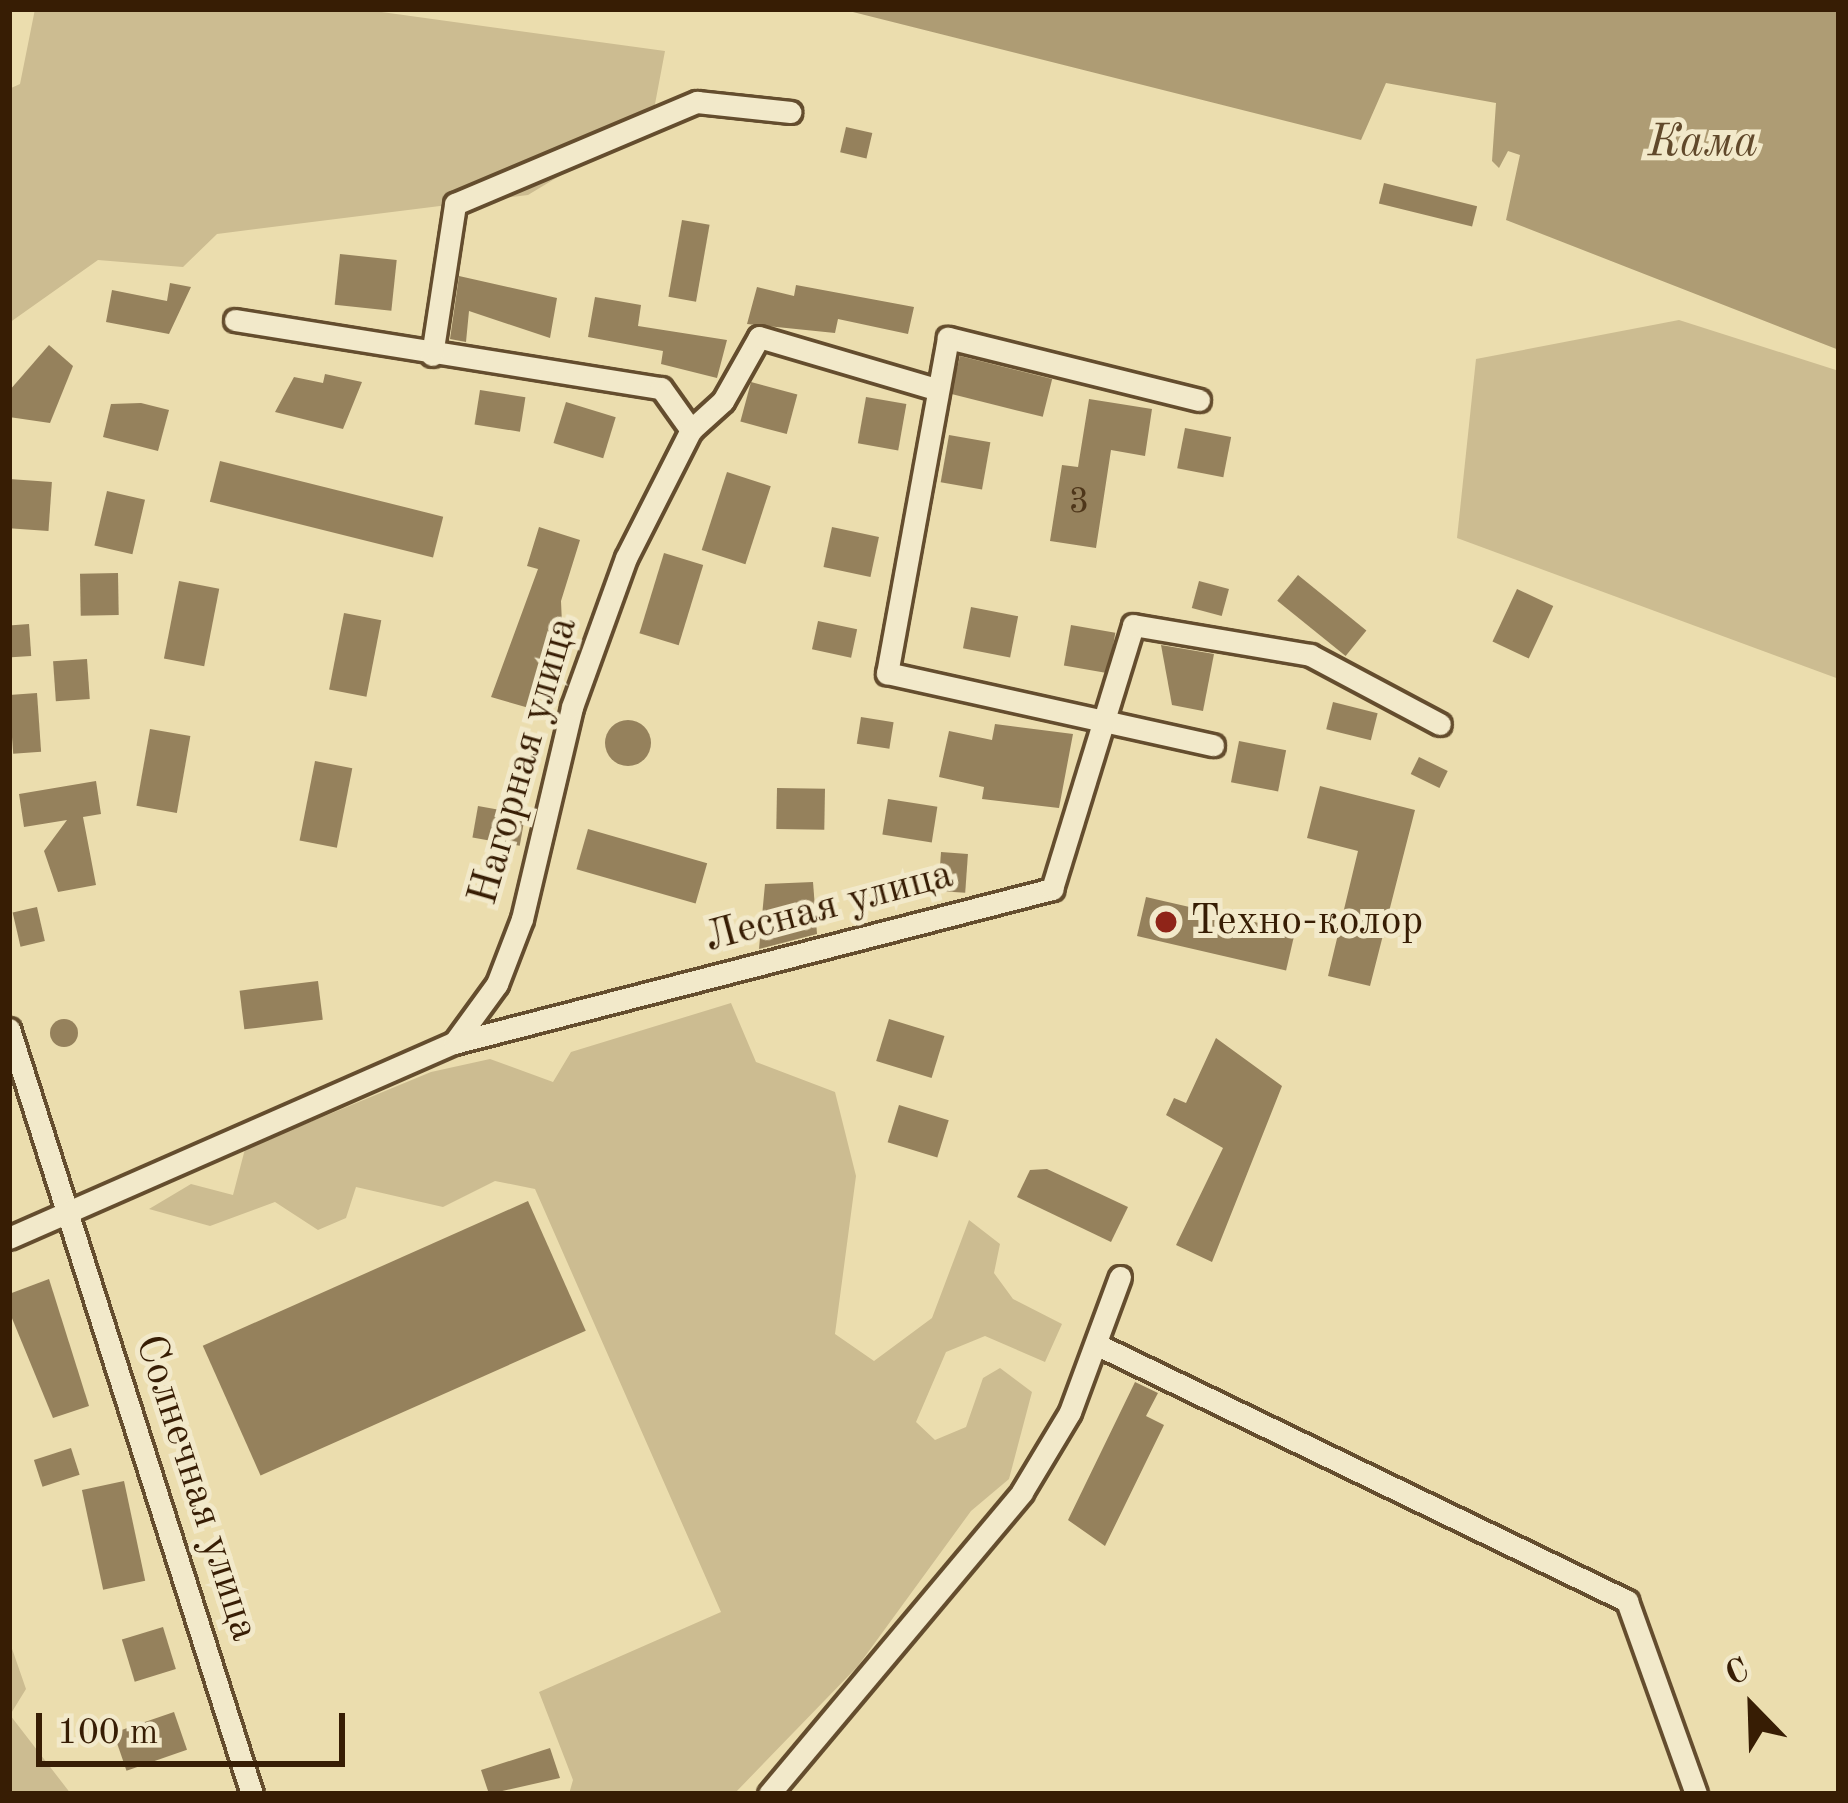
<!DOCTYPE html>
<html>
<head>
<meta charset="utf-8">
<style>
  body { margin:0 }
  #map { position:relative; width:1848px; height:1803px; overflow:hidden; background:#ebddae; font-family:"Old Standard TT",serif }
  div>[style] { position:absolute }
  [style*='--x'] { left:calc(var(--x)*1px); top:calc(var(--y)*1px); width:calc(var(--w)*1px); rotate:calc(var(--a)*1deg) }
  .green>* { inset:0; background:#ccbc91 }
  .water>* { inset:0; background:#ae9c74 }
  .building>* { inset:0; background:#95815c; transform-origin:0 0 }
  .round { border-radius:50% }
  .roads { filter:drop-shadow(3px 0 #644d2e) drop-shadow(-3px 0 #644d2e) drop-shadow(0 3px #644d2e) drop-shadow(0 -3px #644d2e) }
  .minor>* { height:21px; margin:-10.5px; padding:0 10.5px; transform-origin:10.5px; border-radius:10.5px; background:#f2e9ca }
  .dots>* { width:33px; height:33px; translate:-50% -50%; box-sizing:border-box; border:6px solid #f2e9ca; border-radius:50% }
  span { translate:-50% -50%; white-space:nowrap; text-align:center; line-height:1.15; -webkit-text-stroke:10px #f2e9ca; paint-order:stroke }
  .number-label { font-size:36px; color:#4e361a }
  .number-label span { -webkit-text-stroke-width:0 }
  .street-label { font-size:42px; color:#371d04 }
  .poi-label { font-size:42px; color:#371d04 }
  .left { translate:0 -50%; text-align:left }
  .water-label { font-size:45px; color:#61492b; font-style:italic }
  .frame { position:absolute; inset:0; border:12px solid #371d04; pointer-events:none }
  .north { position:absolute; left:1692px; top:1647px; width:120px; height:120px; -webkit-text-stroke:9px #f2e9ca; paint-order:stroke; rotate:337deg; font-size:33px; font-weight:700; line-height:48px; text-align:center; color:#371d04 }
  .north::after { content:''; display:block; margin:auto; width:42px; height:54px; background:#371d04; clip-path:polygon(50% 0,100% 100%,50% 72%,0 100%) }
  .scale { position:absolute; left:36px; top:1713px; width:309px; height:54px; box-sizing:border-box; border:6px solid #371d04; border-top:0; padding-left:15px; font-size:36px; line-height:42px; white-space:nowrap; color:#371d04; -webkit-text-stroke:9px #f2e9ca; paint-order:stroke }
</style>
</head>
<body>
<div id="map">
  <div class="green">
    <div style="clip-path:polygon(35px 9px,360px 9px,665px 51px,652px 120px,528px 195px,217px 234px,183px 267px,98px 260px,9px 323px,9px 89px,20px 84px)"></div>
    <div style="clip-path:polygon(1679px 320px,1839px 371px,1839px 679px,1457px 538px,1476px 359px)"></div>
    <div style="clip-path:polygon(731px 1003px,756px 1062px,835px 1092px,856px 1176px,835px 1334px,874px 1361px,932px 1318px,969px 1220px,1000px 1244px,994px 1273px,1013px 1299px,1062px 1324px,1045px 1362px,985px 1336px,946px 1352px,916px 1422px,935px 1440px,966px 1427px,983px 1378px,1000px 1368px,1032px 1392px,1009px 1479px,971px 1511px,858px 1666px,734px 1794px,569px 1794px,573px 1780px,539px 1692px,721px 1612px,535px 1189px,495px 1181px,443px 1207px,356px 1187px,346px 1218px,318px 1230px,275px 1202px,210px 1226px,149px 1209px,191px 1184px,233px 1195px,245px 1149px,431px 1072px,490px 1059px,553px 1082px,571px 1052px)"></div>
    <div style="clip-path:polygon(9px 1640px,26px 1689px,10px 1715px,71px 1794px,9px 1794px)"></div>
  </div>
  <div class="water">
    <div style="clip-path:polygon(841px 9px,1839px 9px,1839px 350px,1506px 220px,1520px 155px,1508px 151px,1499px 168px,1492px 161px,1496px 103px,1386px 83px,1361px 140px)"></div>
  </div>
  <div class="building">
    <div style="left:846px;top:127px;width:27px;height:26px;rotate:13deg"></div>
    <div style="left:1384px;top:183px;width:96px;height:21px;rotate:14deg"></div>
    <div style="left:682px;top:220px;width:28px;height:78px;rotate:10deg"></div>
    <div style="left:340px;top:254px;width:57px;height:51px;rotate:6deg"></div>
    <div style="clip-path:polygon(459px 276px,557px 298px,550px 338px,469px 311px,466px 342px,450px 339px)"></div>
    <div style="clip-path:polygon(170px 283px,191px 287px,169px 334px,106px 322px,112px 290px,167px 301px)"></div>
    <div style="clip-path:polygon(796px 285px,914px 307px,908px 334px,838px 319px,835px 333px,747px 324px,757px 287px,794px 296px)"></div>
    <div style="clip-path:polygon(595px 297px,641px 305px,638px 326px,727px 340px,717px 378px,661px 364px,663px 351px,588px 337px)"></div>
    <div style="clip-path:polygon(49px 345px,73px 366px,50px 423px,9px 417px,9px 391px)"></div>
    <div style="left:960px;top:356px;width:95px;height:39px;rotate:14deg"></div>
    <div style="clip-path:polygon(325px 374px,362px 382px,343px 429px,275px 412px,294px 377px,323px 383px)"></div>
    <div style="left:751px;top:382px;width:48px;height:41px;rotate:15deg"></div>
    <div style="left:480px;top:390px;width:46px;height:35px;rotate:9deg"></div>
    <div style="left:866px;top:397px;width:41px;height:47px;rotate:10deg"></div>
    <div style="clip-path:polygon(1089px 399px,1152px 409px,1145px 456px,1111px 450px,1096px 548px,1050px 541px,1062px 465px,1078px 467px)"></div>
    <div style="left:566px;top:402px;width:52px;height:43px;rotate:17deg"></div>
    <div style="clip-path:polygon(141px 403px,169px 410px,158px 451px,103px 437px,111px 404px)"></div>
    <div style="left:1185px;top:428px;width:47px;height:41px;rotate:11deg"></div>
    <div style="left:949px;top:435px;width:42px;height:48px;rotate:10deg"></div>
    <div style="left:220px;top:461px;width:230px;height:42px;rotate:14deg"></div>
    <div style="left:727px;top:472px;width:46px;height:82px;rotate:18deg"></div>
    <div style="left:9px;top:479px;width:43px;height:49px;rotate:4deg"></div>
    <div style="left:107px;top:491px;width:39px;height:56px;rotate:13deg"></div>
    <div style="clip-path:polygon(539px 527px,580px 540px,561px 601px,562px 624px,574px 628px,567px 652px,554px 648px,536px 710px,491px 697px,538px 569px,527px 566px)"></div>
    <div style="left:832px;top:527px;width:48px;height:41px;rotate:12deg"></div>
    <div style="left:664px;top:553px;width:41px;height:84px;rotate:17deg"></div>
    <div style="left:118px;top:573px;width:42px;height:38px;rotate:89deg"></div>
    <div style="left:1298px;top:575px;width:88px;height:33px;rotate:39deg"></div>
    <div style="left:179px;top:581px;width:41px;height:79px;rotate:11deg"></div>
    <div style="left:1199px;top:581px;width:31px;height:28px;rotate:15deg"></div>
    <div style="left:1517px;top:589px;width:40px;height:58px;rotate:25deg"></div>
    <div style="left:971px;top:607px;width:48px;height:42px;rotate:11deg"></div>
    <div style="left:344px;top:613px;width:38px;height:78px;rotate:11deg"></div>
    <div style="left:818px;top:621px;width:40px;height:29px;rotate:12deg"></div>
    <div style="left:29px;top:624px;width:32px;height:20px;rotate:86deg"></div>
    <div style="left:1071px;top:625px;width:45px;height:41px;rotate:10deg"></div>
    <div style="clip-path:polygon(1161px 645px,1214px 654px,1203px 711px,1172px 705px)"></div>
    <div style="left:87px;top:659px;width:40px;height:34px;rotate:86deg"></div>
    <div style="left:37px;top:693px;width:59px;height:28px;rotate:86deg"></div>
    <div style="left:1333px;top:702px;width:46px;height:28px;rotate:14deg"></div>
    <div style="left:861px;top:717px;width:33px;height:27px;rotate:9deg"></div>
    <div class="round" style="left:605px;top:720px;width:46px;height:46px"></div>
    <div style="clip-path:polygon(995px 724px,1073px 734px,1059px 808px,982px 799px,984px 787px,939px 777px,949px 731px,992px 740px)"></div>
    <div style="left:150px;top:729px;width:41px;height:78px;rotate:10deg"></div>
    <div style="left:1239px;top:741px;width:48px;height:42px;rotate:11deg"></div>
    <div style="left:1419px;top:757px;width:32px;height:19px;rotate:26deg"></div>
    <div style="left:315px;top:761px;width:38px;height:81px;rotate:11deg"></div>
    <div style="clip-path:polygon(96px 781px,101px 814px,83px 817px,96px 885px,58px 892px,44px 851px,67px 820px,24px 827px,19px 794px)"></div>
    <div style="clip-path:polygon(1320px 786px,1415px 810px,1370px 986px,1328px 976px,1358px 851px,1307px 838px)"></div>
    <div style="left:777px;top:788px;width:48px;height:41px;rotate:1deg"></div>
    <div style="left:888px;top:799px;width:50px;height:36px;rotate:9deg"></div>
    <div style="left:478px;top:806px;width:48px;height:32px;rotate:10deg"></div>
    <div style="left:588px;top:829px;width:124px;height:42px;rotate:16deg"></div>
    <div style="left:941px;top:852px;width:27px;height:39px;rotate:4deg"></div>
    <div style="clip-path:polygon(813px 882px,817px 934px,759px 949px,765px 884px)"></div>
    <div style="left:1146px;top:897px;width:153px;height:40px;rotate:13deg"></div>
    <div style="left:37px;top:907px;width:35px;height:25px;rotate:77deg"></div>
    <div style="left:318px;top:981px;width:39px;height:79px;rotate:83deg"></div>
    <div class="round" style="left:50px;top:1019px;width:28px;height:28px"></div>
    <div style="left:889px;top:1019px;width:58px;height:44px;rotate:17deg"></div>
    <div style="clip-path:polygon(1216px 1038px,1282px 1086px,1212px 1262px,1176px 1245px,1223px 1148px,1166px 1115px,1174px 1098px,1186px 1103px)"></div>
    <div style="left:899px;top:1105px;width:52px;height:39px;rotate:17deg"></div>
    <div style="clip-path:polygon(1047px 1169px,1128px 1207px,1111px 1242px,1017px 1197px,1030px 1170px)"></div>
    <div style="left:528px;top:1201px;width:142px;height:356px;rotate:66deg"></div>
    <div style="clip-path:polygon(49px 1279px,89px 1406px,53px 1418px,9px 1311px,9px 1294px)"></div>
    <div style="clip-path:polygon(1135px 1382px,1158px 1393px,1146px 1416px,1164px 1425px,1105px 1546px,1068px 1520px)"></div>
    <div style="left:71px;top:1448px;width:28px;height:39px;rotate:72deg"></div>
    <div style="left:124px;top:1481px;width:102px;height:43px;rotate:78deg"></div>
    <div style="left:163px;top:1627px;width:44px;height:43px;rotate:73deg"></div>
    <div style="left:174px;top:1712px;width:40px;height:64px;rotate:71deg"></div>
    <div style="clip-path:polygon(550px 1748px,560px 1778px,489px 1794px,481px 1770px)"></div>
  </div>
  <div class="roads">
    <div class="minor">
      <div style="--x:235;--y:320;--w:431;--a:9.1"></div>
      <div style="--x:661;--y:388;--w:52;--a:54.5"></div>
      <div style="--x:432;--y:355;--w:153;--a:-81.3"></div>
      <div style="--x:455;--y:204;--w:263;--a:-22.9"></div>
      <div style="--x:697;--y:102;--w:94;--a:6.1"></div>
      <div style="--x:1199;--y:400;--w:259;--a:-166.1"></div>
      <div style="--x:948;--y:338;--w:341;--a:100.3"></div>
      <div style="--x:887;--y:673;--w:334;--a:12.5"></div>
      <div style="--x:9;--y:1029;--w:803;--a:72.38"></div>
      <div style="--x:454;--y:1043;--w:73;--a:-53.9"></div>
      <div style="--x:497;--y:984;--w:70;--a:-69"></div>
      <div style="--x:522;--y:919;--w:218;--a:-76.7"></div>
      <div style="--x:572;--y:707;--w:158;--a:-70.1"></div>
      <div style="--x:626;--y:558;--w:144;--a:-63.1"></div>
      <div style="--x:691;--y:430;--w:43;--a:-42.2"></div>
      <div style="--x:723;--y:401;--w:73;--a:-60.6"></div>
      <div style="--x:759;--y:337;--w:180;--a:16.4"></div>
      <div style="--x:9;--y:1238;--w:486;--a:-23.7"></div>
      <div style="--x:454;--y:1043;--w:618;--a:-14.44"></div>
      <div style="--x:1052;--y:889;--w:276;--a:-72.9"></div>
      <div style="--x:1133;--y:625;--w:180;--a:9.6"></div>
      <div style="--x:1310;--y:655;--w:147;--a:28"></div>
      <div style="--x:1098;--y:1345;--w:588;--a:25.82"></div>
      <div style="--x:1627;--y:1601;--w:205;--a:70.3"></div>
      <div style="--x:769;--y:1794;--w:394;--a:-50"></div>
      <div style="--x:1022;--y:1492;--w:93;--a:-59"></div>
      <div style="--x:1070;--y:1412;--w:144;--a:-69.7"></div>
    </div>
  </div>
  <div class="dots">
    <div style="left:1166px;top:922px;background:#8f2418"></div>
  </div>
  <div class="number-label">
    <span style="left:1079px;top:504px">3</span>
  </div>
  <div class="street-label">
    <span style="left:524px;top:761px;rotate:-74deg">Нагорная улица</span>
    <span style="left:829px;top:907px;rotate:-15deg">Лесная улица</span>
    <span style="left:196px;top:1488px;rotate:72deg">Солнечная улица</span>
  </div>
  <div class="poi-label">
    <span class="left" style="left:1190px;top:922px">Техно-колор</span>
  </div>
  <div class="water-label">
    <span style="left:1703px;top:144px">Кама</span>
  </div>
  <div class="frame"></div>
  <div class="north">С</div>
  <div class="scale">100 m</div>
</div>
</body>
</html>
